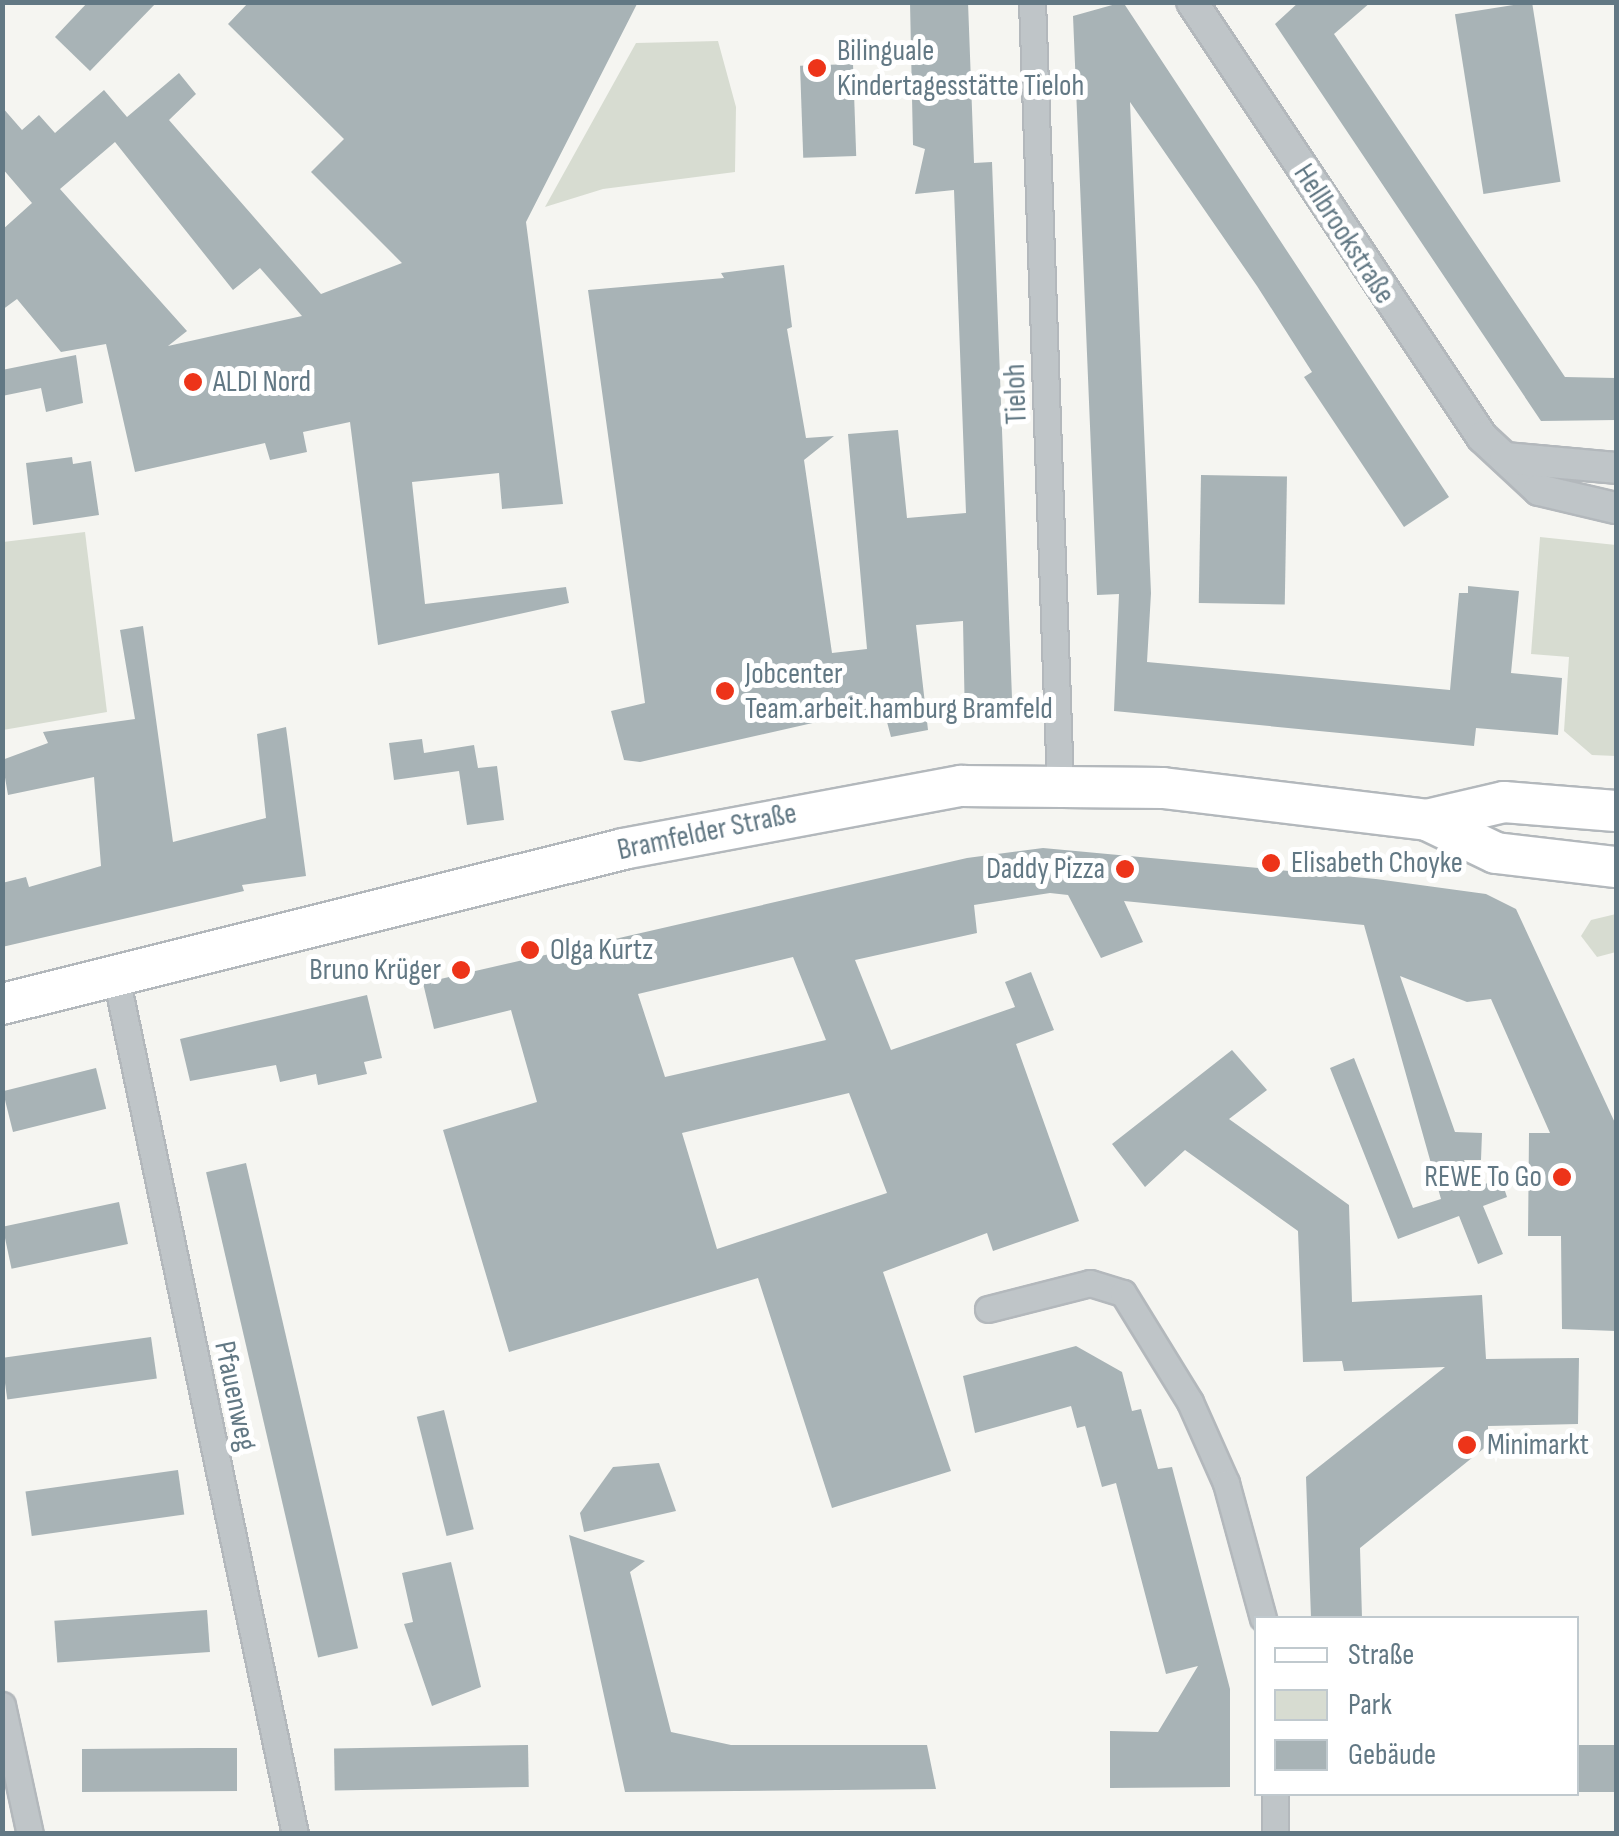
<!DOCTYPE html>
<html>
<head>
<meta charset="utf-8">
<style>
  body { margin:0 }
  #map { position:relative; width:1619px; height:1836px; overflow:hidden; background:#f5f5f1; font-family:"Sofia Sans Condensed",sans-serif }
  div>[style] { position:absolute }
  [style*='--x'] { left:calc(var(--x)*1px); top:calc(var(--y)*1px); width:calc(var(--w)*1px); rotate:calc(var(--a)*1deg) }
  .green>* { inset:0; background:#d7dcd1 }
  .building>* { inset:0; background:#a8b3b6; transform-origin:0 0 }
  .roads { filter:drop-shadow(2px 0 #b3b8bc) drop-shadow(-2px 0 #b3b8bc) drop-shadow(0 2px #b3b8bc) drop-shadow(0 -2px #b3b8bc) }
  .minor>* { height:25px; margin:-12.5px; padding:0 12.5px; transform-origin:12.5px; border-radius:12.5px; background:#bfc5c8 }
  .tertiary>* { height:30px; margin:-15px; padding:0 15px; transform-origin:15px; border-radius:15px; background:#bfc5c8 }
  .primary>* { height:40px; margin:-20px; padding:0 20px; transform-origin:20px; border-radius:20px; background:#fff }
  .dots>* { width:28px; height:28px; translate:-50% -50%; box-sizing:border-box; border:5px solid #fff; border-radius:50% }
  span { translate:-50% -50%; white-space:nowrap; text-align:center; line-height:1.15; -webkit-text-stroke:10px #fff; paint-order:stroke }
  .poi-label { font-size:30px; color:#627884 }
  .left { translate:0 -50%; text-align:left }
  .right { translate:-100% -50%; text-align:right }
  .street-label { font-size:30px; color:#627884 }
  .frame { position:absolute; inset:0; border:5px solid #627884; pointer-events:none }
  .legend { position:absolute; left:1254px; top:1616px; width:325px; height:180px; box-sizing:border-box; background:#fff; border:2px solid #c0c9ce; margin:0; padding:12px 18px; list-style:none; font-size:30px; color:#627884 }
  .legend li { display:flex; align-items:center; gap:20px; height:50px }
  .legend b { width:50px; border:2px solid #c0c9ce }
</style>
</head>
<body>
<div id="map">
  <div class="green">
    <div style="clip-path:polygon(718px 41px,736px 107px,735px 172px,603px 189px,545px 207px,636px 43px)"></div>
    <div style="clip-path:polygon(85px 532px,107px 712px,3px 730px,3px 542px)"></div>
    <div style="clip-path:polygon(1540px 537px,1616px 545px,1616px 756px,1592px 755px,1564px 731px,1569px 657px,1531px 654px)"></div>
    <div style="clip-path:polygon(1616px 914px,1616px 952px,1597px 957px,1581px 936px,1591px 920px)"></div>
  </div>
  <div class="building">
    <div style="clip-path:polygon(88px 2px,157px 2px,90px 71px,55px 37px)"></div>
    <div style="clip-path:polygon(evenodd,249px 2px,638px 2px,526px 222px,563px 504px,502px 509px,499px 473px,412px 482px,425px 604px,566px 587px,569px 603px,378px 645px,350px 422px,303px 432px,307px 452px,270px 460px,265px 443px,135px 472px,106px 344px,61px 352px,17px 299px,2px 310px,2px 230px,32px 203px,2px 168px,2px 107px,22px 130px,39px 115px,55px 133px,104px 90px,127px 117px,179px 73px,196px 94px,169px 120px,321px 294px,402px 263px,311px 172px,344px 139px,228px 24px,249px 2px,115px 142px,233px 290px,260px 268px,302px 316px,168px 346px,187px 331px,60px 189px,115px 142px)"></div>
    <div style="clip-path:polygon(910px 2px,968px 2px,974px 163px,992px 162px,1012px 698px,995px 717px,965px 723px,963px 621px,916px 625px,928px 730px,891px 737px,883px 707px,640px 762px,624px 760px,611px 711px,645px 703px,588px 290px,724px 278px,721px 273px,784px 265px,792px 327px,787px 329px,806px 438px,834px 436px,804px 460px,832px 653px,867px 649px,848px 434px,898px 430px,907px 518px,966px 513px,954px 190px,915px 194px,925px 149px,913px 145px)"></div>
    <div style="clip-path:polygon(1123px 2px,1449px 497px,1404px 527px,1304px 377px,1312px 372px,1257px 286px,1130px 102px,1151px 593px,1147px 662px,1450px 690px,1459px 593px,1468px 593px,1468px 586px,1519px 591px,1511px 673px,1562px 678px,1558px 735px,1476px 728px,1474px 746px,1114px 711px,1119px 594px,1097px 595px,1073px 16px)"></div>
    <div style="clip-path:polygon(1299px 2px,1371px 2px,1334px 34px,1565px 377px,1616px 378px,1616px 420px,1541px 421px,1275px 24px)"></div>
    <div style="left:1532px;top:2px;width:182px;height:78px;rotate:81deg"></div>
    <div style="left:853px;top:64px;width:92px;height:53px;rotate:88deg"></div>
    <div style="clip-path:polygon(76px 355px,83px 403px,46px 412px,41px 388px,2px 396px,2px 370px)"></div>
    <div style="clip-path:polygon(72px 457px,73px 464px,91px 461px,99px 515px,33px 525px,26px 463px)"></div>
    <div style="left:1201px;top:475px;width:86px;height:128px;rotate:1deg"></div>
    <div style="clip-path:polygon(143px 626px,173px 842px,266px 818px,257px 734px,286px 727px,306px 876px,242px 885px,244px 891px,2px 947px,2px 883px,26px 877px,29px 887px,101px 866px,94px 777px,8px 795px,2px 760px,48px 743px,43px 732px,135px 719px,120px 630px)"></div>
    <div style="clip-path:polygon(422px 739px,424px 753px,474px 745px,478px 768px,497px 766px,504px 820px,467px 825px,459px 771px,394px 780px,389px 743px)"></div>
    <div style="clip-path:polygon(evenodd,1043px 848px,1376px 879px,1486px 894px,1516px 909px,1616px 1125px,1616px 1331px,1562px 1329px,1561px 1236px,1528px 1236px,1529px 1133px,1550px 1133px,1491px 999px,1467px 1002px,1400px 976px,1455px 1132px,1482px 1133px,1481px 1160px,1464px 1160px,1475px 1187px,1501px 1179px,1507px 1197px,1483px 1206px,1503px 1254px,1478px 1264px,1459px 1216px,1398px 1239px,1330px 1068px,1354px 1058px,1413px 1208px,1441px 1199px,1364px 925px,1124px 901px,1143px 942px,1101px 958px,1068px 895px,1050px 893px,974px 905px,977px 933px,855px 960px,891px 1050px,1015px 1007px,1005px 982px,1031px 972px,1054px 1030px,1016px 1044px,1079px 1221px,993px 1251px,987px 1233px,883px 1272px,951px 1471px,832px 1508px,758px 1278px,509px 1352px,443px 1130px,537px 1102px,511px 1010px,434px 1029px,423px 983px,967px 858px,1043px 848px,793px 957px,826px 1040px,665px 1077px,638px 994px,793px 957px,1043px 848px,849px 1093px,887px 1193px,717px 1249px,682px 1133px,849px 1093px)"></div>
    <div style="clip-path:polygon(367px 995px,382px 1058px,364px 1062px,367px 1074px,318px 1085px,316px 1074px,280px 1082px,276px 1065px,190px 1081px,180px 1039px)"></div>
    <div style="clip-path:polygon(1232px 1050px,1267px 1090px,1229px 1119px,1349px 1205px,1352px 1302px,1482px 1295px,1486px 1359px,1579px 1358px,1578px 1424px,1488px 1426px,1488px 1445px,1360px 1548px,1362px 1618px,1311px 1618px,1306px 1477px,1445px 1367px,1344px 1371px,1342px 1361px,1303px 1362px,1298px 1231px,1185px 1150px,1145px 1187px,1112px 1144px)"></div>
    <div style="left:96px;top:1068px;width:42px;height:96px;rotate:76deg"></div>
    <div style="left:246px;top:1163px;width:498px;height:41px;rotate:77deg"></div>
    <div style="left:119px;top:1202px;width:43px;height:119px;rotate:78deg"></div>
    <div style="left:151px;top:1337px;width:42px;height:151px;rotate:82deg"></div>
    <div style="clip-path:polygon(1076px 1346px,1122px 1372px,1132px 1411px,1141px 1409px,1158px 1469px,1172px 1467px,1230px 1689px,1230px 1787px,1110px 1788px,1110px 1731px,1158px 1732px,1198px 1666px,1166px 1674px,1116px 1483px,1102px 1487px,1085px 1426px,1077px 1428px,1071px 1406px,975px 1433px,963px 1376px)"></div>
    <div style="left:444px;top:1410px;width:123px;height:28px;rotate:76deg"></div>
    <div style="clip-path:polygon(659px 1463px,676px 1511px,584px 1532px,580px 1513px,613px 1467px)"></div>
    <div style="left:178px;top:1470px;width:45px;height:154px;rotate:82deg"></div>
    <div style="clip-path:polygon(569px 1535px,645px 1561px,630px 1572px,671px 1732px,731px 1745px,927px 1745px,936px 1789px,625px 1792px)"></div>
    <div style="clip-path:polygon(451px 1562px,481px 1687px,432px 1706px,404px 1624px,413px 1622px,402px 1573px)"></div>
    <div style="left:207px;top:1610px;width:42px;height:153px;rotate:86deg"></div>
    <div style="left:528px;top:1745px;width:42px;height:194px;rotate:89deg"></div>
    <div style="left:1576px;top:1745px;width:40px;height:47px"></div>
    <div style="clip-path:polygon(199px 1748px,237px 1748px,237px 1791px,82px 1792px,82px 1749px)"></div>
  </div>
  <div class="roads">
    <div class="minor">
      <div style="--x:1032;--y:2;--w:783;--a:87.95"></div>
      <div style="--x:115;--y:972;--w:881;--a:78.21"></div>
      <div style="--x:988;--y:1309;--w:105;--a:-14.3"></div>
      <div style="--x:1090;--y:1283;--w:34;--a:17"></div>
      <div style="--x:1123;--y:1293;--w:128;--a:58.4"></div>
      <div style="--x:1190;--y:1402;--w:89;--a:66"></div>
      <div style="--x:1226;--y:1483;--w:140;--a:74.7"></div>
      <div style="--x:2;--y:1705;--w:132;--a:77.8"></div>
      <div style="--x:1275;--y:1794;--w:40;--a:90"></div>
    </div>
    <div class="tertiary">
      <div style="--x:1192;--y:2;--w:523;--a:56.31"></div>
      <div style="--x:1482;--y:437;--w:78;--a:42.9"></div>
      <div style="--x:1539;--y:490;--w:79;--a:13.2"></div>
      <div style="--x:1505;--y:458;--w:111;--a:5.1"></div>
    </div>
    <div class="primary">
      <div style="--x:1427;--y:820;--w:76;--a:25.6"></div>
      <div style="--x:1496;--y:853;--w:121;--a:6.7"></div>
      <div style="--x:2;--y:1004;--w:640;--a:-14.01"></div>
      <div style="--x:623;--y:849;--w:344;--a:-10.6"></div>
      <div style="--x:961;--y:786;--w:202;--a:0.6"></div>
      <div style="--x:1163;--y:788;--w:266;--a:6.9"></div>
      <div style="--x:1427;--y:820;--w:79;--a:-13.2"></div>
      <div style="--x:1504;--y:802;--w:112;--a:4.6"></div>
    </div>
  </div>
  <div class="dots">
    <div style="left:817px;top:68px;background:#ed3419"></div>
    <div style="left:193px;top:382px;background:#ed3419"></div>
    <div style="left:725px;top:691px;background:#ed3419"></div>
    <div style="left:1271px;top:863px;background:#ed3419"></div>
    <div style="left:1125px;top:869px;background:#ed3419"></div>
    <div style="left:530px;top:950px;background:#ed3419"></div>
    <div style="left:461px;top:970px;background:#ed3419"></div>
    <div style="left:1562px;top:1177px;background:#ed3419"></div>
    <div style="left:1467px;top:1445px;background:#ed3419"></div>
  </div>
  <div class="poi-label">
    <span class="left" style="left:837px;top:68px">Bilinguale<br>Kindertagesstätte Tieloh</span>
    <span class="left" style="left:213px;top:382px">ALDI Nord</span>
    <span class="left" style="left:745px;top:691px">Jobcenter<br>Team.arbeit.hamburg Bramfeld</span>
    <span class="left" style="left:1291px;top:863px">Elisabeth Choyke</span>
    <span class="right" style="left:1105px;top:869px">Daddy Pizza</span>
    <span class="left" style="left:550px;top:950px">Olga Kurtz</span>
    <span class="right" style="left:441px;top:970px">Bruno Krüger</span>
    <span class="right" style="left:1542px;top:1177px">REWE To Go</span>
    <span class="left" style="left:1487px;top:1445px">Minimarkt</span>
  </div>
  <div class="street-label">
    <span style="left:1344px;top:234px;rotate:57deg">Hellbrookstraße</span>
    <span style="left:1016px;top:394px;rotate:-92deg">Tieloh</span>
    <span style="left:707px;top:832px;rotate:-12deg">Bramfelder Straße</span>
    <span style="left:235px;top:1396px;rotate:78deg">Pfauenweg</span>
  </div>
  <div class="frame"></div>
  <ul class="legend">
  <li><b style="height:12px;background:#fff"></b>Straße</li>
  <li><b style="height:28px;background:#d7dcd1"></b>Park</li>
  <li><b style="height:28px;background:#a8b3b6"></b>Gebäude</li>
  </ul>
</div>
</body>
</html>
